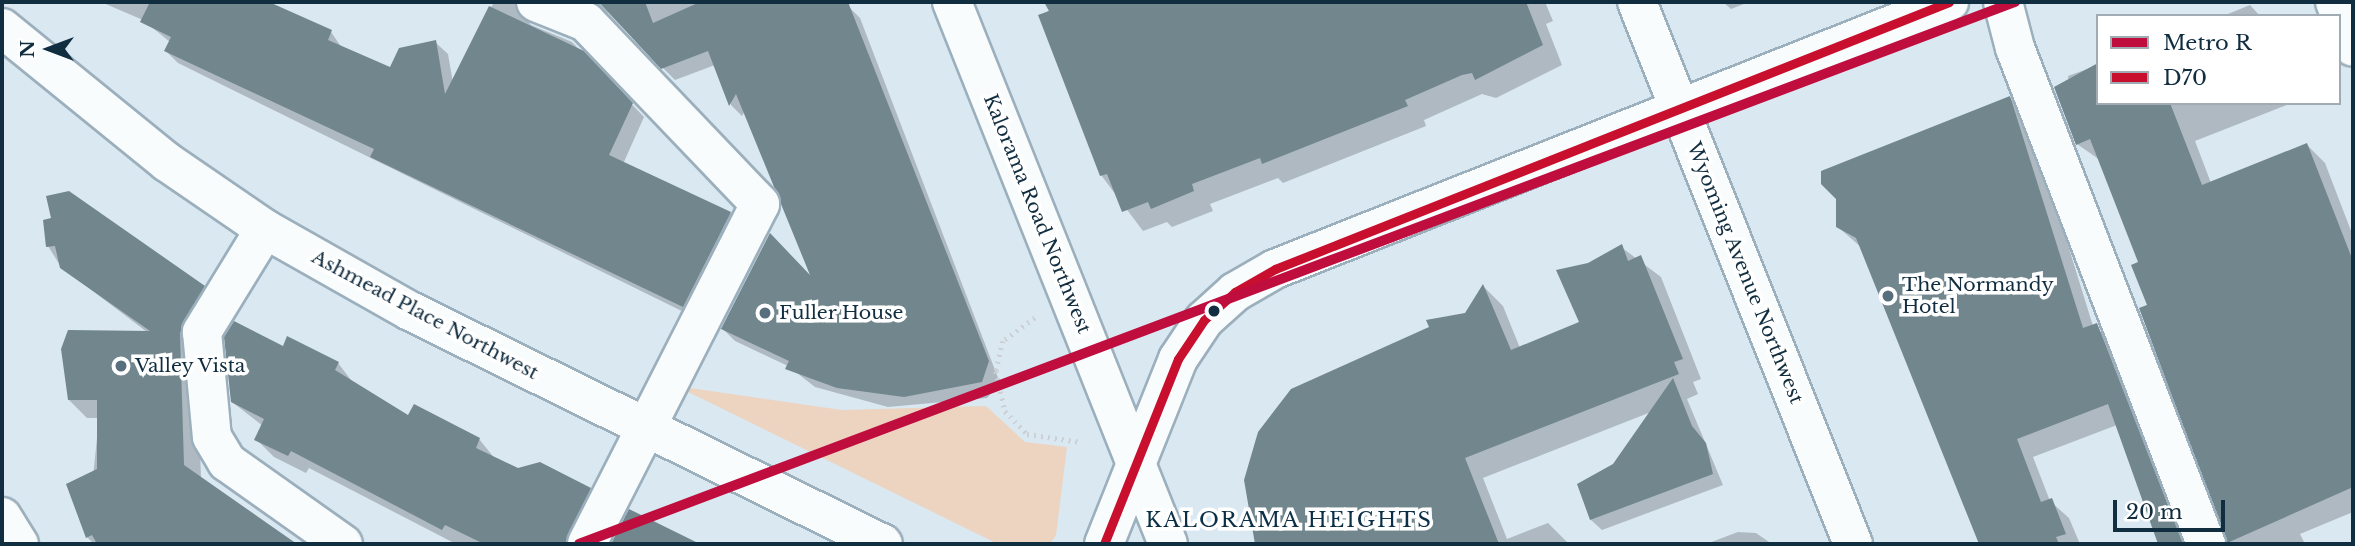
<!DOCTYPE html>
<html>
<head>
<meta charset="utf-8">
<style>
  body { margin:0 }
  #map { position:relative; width:2355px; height:546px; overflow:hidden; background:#dae8f2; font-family:"Libre Baskerville",serif }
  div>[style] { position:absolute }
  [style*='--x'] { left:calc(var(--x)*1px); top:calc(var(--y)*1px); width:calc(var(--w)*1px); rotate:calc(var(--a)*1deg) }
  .green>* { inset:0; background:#ecd4c0 }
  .shadow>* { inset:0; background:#0003 }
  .building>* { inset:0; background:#72868d }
  .path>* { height:4.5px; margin-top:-2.25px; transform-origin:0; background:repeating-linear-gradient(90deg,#ccd0d4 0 2px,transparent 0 7px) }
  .roads { filter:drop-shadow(2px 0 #9bafbc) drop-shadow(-2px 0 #9bafbc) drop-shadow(0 2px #9bafbc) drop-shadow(0 -2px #9bafbc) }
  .minor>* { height:38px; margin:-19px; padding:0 19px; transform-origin:19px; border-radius:19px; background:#f9fcfd }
  .major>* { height:38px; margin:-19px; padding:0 19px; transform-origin:19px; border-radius:19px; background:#f9fcfd }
  .bus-1>* { height:9px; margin:-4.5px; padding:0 4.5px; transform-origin:4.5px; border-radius:4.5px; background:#c8102e }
  .metro-1>* { height:10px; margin:-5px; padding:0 5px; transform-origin:5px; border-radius:5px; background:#bf0d3e }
  .dots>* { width:19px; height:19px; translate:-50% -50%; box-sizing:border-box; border:4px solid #fff; border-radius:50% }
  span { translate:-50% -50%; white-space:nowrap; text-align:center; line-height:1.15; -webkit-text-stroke:7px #fff; paint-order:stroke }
  .street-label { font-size:19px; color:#112d40 }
  .poi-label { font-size:19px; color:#112d40 }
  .left { translate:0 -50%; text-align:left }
  .neighbourhood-label { font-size:21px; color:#0a2f47; letter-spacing:2px }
  .frame { position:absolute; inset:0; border:4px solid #112d40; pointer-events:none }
  .legend { position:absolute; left:2096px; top:14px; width:245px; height:91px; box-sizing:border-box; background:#fff; border:2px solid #a0abb3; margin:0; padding:9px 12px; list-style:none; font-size:21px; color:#112d40 }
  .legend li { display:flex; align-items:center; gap:14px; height:35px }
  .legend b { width:35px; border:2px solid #a0abb3 }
  .north { position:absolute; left:14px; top:14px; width:70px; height:70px; -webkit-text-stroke:5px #fff; paint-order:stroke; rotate:270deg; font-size:19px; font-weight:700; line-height:28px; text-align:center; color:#112d40 }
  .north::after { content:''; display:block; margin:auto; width:24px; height:32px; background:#112d40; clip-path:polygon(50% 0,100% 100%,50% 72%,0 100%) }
  .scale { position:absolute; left:2113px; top:500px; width:112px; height:32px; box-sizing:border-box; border:4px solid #112d40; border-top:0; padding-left:9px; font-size:21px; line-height:24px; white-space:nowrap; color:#112d40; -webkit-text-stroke:5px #fff; paint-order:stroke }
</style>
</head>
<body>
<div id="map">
  <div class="green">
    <div style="clip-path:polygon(676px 386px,842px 410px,986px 406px,1025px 442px,1067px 447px,1056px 535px,1050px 544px,998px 544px)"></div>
  </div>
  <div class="shadow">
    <div style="clip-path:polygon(101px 2px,265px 2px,331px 32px,342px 48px,391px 69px,435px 42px,448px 54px,453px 83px,494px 2px,532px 2px,526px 18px,531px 25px,572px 42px,644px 117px,623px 164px,730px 213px,743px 225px,696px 318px,178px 63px,166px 51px,170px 42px,143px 20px)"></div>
    <div style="clip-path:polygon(575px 2px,844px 2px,860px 18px,1000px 383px,987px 398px,888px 407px,815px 387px,788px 366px,735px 341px,723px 329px,814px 281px,745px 111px,742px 116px,731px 105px,715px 65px,675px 80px,608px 13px)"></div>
    <div style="clip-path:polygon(1053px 2px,1545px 2px,1553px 21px,1546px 24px,1562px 65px,1496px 98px,1482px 94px,1424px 120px,1426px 126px,1283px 183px,1278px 178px,1210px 204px,1213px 211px,1172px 227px,1167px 222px,1143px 231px,1101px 175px,1040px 16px,1055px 7px)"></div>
    <div style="clip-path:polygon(1723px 2px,1749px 2px,1731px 9px)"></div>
    <div style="clip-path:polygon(2250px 5px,2260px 16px,2223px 16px)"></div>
    <div style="clip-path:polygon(2098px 65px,2098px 103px,2292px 103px,2195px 141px,2211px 183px,2307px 145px,2325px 163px,2353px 236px,2353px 512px,2300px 534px,2305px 544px,2229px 544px,2141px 263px,2100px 160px,2077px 144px,2068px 76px)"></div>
    <div style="clip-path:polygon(2010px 98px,2028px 116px,2093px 326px,2115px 343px,2193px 544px,2159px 544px,2117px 425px,2033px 457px,2050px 501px,2069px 518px,2080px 544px,1981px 544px,1862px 248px,1838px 227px)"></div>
    <div style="clip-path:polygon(45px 222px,204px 287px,221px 305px,197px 352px,201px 479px,295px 544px,94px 544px,87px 537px,99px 418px,87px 418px,69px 400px,147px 332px,61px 267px,48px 246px)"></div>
    <div style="clip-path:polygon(1621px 247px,1661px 277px,1701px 379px,1693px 382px,1698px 394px,1687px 399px,1723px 485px,1602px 530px,1591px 520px,1579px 484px,1614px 465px,1651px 412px,1483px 478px,1507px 539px,1548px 523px,1569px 544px,1256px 544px,1246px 480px,1466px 315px,1484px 287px,1503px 306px,1520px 348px,1582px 323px,1589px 265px)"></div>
    <div style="clip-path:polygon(284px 348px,338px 363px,354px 384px,409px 417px,479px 439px,496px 460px,517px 470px,590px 490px,608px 507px,591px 544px,456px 544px,309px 468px,306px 473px,274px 457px,256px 439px,263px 426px,232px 402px)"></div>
    <div style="clip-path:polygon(1738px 532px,1756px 533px,1772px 544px,1706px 544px)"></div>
  </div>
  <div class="building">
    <div style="clip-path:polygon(150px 2px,269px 2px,332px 30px,328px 40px,390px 67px,399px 48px,436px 40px,445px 94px,489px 6px,584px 51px,633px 103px,609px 155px,731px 212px,683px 307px,370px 157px,374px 149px,164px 51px,171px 37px,140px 22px)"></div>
    <div style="clip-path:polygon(599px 2px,645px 2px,653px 23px,700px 2px,848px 2px,989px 361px,982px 382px,904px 397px,837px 388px,785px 369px,789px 361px,721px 329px,770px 233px,810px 275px,736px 94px,729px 106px,708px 51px,661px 69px)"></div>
    <div style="clip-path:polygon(1044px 2px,1526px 2px,1543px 45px,1475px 80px,1472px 73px,1462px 75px,1405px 100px,1408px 106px,1262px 164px,1260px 158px,1192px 184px,1194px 191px,1151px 209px,1148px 202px,1122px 212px,1107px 174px,1100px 176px,1038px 15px,1049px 11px)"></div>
    <div style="clip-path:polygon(2098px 63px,2098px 103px,2170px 103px,2202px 185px,2307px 143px,2353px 261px,2353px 487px,2227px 543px,2139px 308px,2147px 305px,2131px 265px,2138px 262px,2090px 139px,2076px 145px,2054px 87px)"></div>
    <div style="clip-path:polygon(2010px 96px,2083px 328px,2097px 323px,2183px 544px,2158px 544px,2108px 404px,2017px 439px,2041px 502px,2052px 498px,2066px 534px,2056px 537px,2059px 544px,1979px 544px,1856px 238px,1836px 227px,1836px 199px,1821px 184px,1821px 171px)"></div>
    <div style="clip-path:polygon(69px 191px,205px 286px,180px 333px,184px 465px,297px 544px,97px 544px,92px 535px,86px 538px,66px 484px,97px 469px,97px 400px,68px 400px,61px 349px,68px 330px,150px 331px,60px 268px,55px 246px,46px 247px,43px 220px,51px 218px,46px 196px)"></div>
    <div style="clip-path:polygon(1622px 244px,1628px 261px,1641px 255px,1683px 359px,1674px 362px,1679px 374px,1465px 458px,1499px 544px,1255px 544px,1244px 480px,1258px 432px,1291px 389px,1429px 327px,1426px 320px,1465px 313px,1483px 284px,1511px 350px,1579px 322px,1556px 270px,1588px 263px)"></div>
    <div style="clip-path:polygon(234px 321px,283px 346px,287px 336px,339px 362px,335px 370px,408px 415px,414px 404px,480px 438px,476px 448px,518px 468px,540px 462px,591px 488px,565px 544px,484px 544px,445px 525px,442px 530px,291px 451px,288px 456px,254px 440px,264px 419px,231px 402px,224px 337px)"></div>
    <div style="clip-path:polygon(1673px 378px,1692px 426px,1706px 443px,1713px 474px,1590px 520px,1577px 484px,1613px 464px)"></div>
    <div style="clip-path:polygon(629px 509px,700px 544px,611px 544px)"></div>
  </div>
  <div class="path">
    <div style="--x:1035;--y:318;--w:39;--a:144"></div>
    <div style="--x:1003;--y:341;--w:31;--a:103"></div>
    <div style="--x:996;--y:371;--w:41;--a:77.3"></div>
    <div style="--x:1005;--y:411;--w:32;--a:46"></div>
    <div style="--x:1027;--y:434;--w:55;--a:8.4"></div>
  </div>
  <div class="roads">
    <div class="minor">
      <div style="--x:536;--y:2;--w:54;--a:21.8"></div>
      <div style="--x:586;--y:22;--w:252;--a:46.3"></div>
      <div style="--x:760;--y:204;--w:381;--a:117"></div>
      <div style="--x:952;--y:2;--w:583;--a:68.27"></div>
      <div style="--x:1637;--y:2;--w:583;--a:68.27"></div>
      <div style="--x:2003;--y:2;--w:48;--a:75.4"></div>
      <div style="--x:2015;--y:48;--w:532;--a:68.94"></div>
      <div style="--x:2335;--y:2;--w:48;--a:68.2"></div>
      <div style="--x:2;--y:28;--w:213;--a:39.1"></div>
      <div style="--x:167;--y:162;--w:119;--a:34.4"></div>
      <div style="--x:265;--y:229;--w:167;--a:29.5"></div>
      <div style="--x:410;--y:311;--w:527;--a:26.22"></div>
      <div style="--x:265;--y:229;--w:121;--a:121.5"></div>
      <div style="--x:202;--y:332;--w:105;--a:84.6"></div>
      <div style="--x:212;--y:437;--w:29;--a:59"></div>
      <div style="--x:227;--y:462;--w:142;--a:35.3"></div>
      <div style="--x:2;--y:517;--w:32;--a:58"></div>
    </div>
    <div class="major">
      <div style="--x:1104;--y:544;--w:199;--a:-68.2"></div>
      <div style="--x:1178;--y:359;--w:47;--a:-56.3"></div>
      <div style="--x:1204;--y:320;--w:42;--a:-42.1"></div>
      <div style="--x:1235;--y:292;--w:46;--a:-29.9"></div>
      <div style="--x:1275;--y:269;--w:725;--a:-21.61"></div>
    </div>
  </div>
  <div class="bus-1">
    <div style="--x:1104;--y:544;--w:199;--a:-68.2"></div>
    <div style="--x:1178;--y:359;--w:47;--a:-56.3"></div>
    <div style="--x:1204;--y:320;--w:42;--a:-42.1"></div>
    <div style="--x:1235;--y:292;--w:46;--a:-29.9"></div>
    <div style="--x:1275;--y:269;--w:725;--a:-21.61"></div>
  </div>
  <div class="metro-1">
    <div style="--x:579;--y:544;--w:1535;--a:-20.68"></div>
  </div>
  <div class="dots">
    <div style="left:1888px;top:296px;background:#576e7e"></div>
    <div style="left:1214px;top:311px;background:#112d40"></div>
    <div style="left:765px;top:313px;background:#576e7e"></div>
    <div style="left:121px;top:366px;background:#576e7e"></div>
  </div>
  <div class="street-label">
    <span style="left:1037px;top:214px;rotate:68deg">Kalorama Road Northwest</span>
    <span style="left:1745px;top:273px;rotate:68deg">Wyoming Avenue Northwest</span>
    <span style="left:425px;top:315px;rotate:28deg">Ashmead Place Northwest</span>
  </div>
  <div class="poi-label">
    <span class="left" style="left:1902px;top:296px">The Normandy<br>Hotel</span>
    <span class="left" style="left:779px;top:313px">Fuller House</span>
    <span class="left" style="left:135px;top:366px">Valley Vista</span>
  </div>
  <div class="neighbourhood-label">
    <span style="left:1289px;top:520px">KALORAMA HEIGHTS</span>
  </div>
  <div class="frame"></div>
  <ul class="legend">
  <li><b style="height:9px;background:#bf0d3e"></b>Metro R</li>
  <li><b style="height:9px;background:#c8102e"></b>D70</li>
  </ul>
  <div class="north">N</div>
  <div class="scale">20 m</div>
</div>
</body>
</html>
